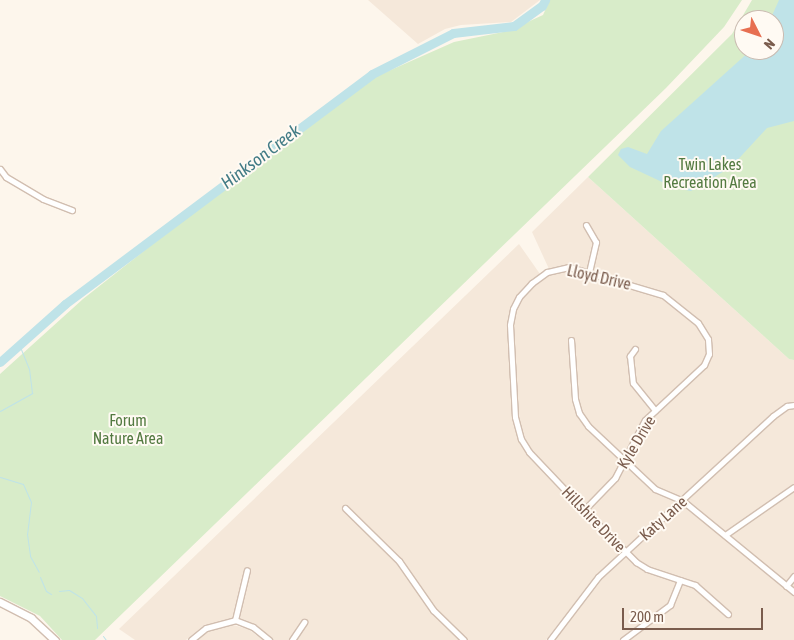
<!DOCTYPE html>
<html>
<head>
<meta charset="utf-8">
<style>
  body { margin:0 }
  #map { position:relative; width:794px; height:640px; overflow:hidden; background:#fdf6ec; font-family:"Asap Condensed",sans-serif }
  div>[style] { position:absolute }
  [style*='--x'] { left:calc(var(--x)*1px); top:calc(var(--y)*1px); width:calc(var(--w)*1px); rotate:calc(var(--a)*1deg) }
  .residential>* { inset:0; background:#f5e8da }
  .green>* { inset:0; background:#d8ecc9 }
  .water>* { inset:0; background:#bfe3e8 }
  .stream>* { height:1px; margin:-0.5px; padding:0 0.5px; transform-origin:0.5px; border-radius:0.5px; background:#bfe3e8 }
  .river>* { height:9px; margin:-4.5px; padding:0 4.5px; transform-origin:4.5px; border-radius:4.5px; background:#bfe3e8 }
  .roads { filter:drop-shadow(1px 0 #d1beb0) drop-shadow(-1px 0 #d1beb0) drop-shadow(0 1px #d1beb0) drop-shadow(0 -1px #d1beb0) }
  .street>* { height:5px; margin:-2.5px; padding:0 2.5px; transform-origin:2.5px; border-radius:2.5px; background:#fff }
  .secondary>* { height:7px; margin:-3.5px; padding:0 3.5px; transform-origin:3.5px; border-radius:3.5px; background:#fff }
  span { translate:-50% -50%; white-space:nowrap; text-align:center; line-height:1.15; -webkit-text-stroke:4px #fffaf3; paint-order:stroke }
  .park-label { font-size:16px; color:#537a41 }
  .street-label { font-size:16px; color:#7a5c4d }
  .water-label { font-size:18px; color:#437c86; font-style:italic }
  .north { position:absolute; left:734px; top:10px; width:50px; height:50px; box-sizing:border-box; background:#fffaf3; border:1px solid #cabbb1; border-radius:50%; rotate:131deg; font-size:14px; font-weight:700; line-height:20px; text-align:center; color:#7a5c4d }
  .north::after { content:''; display:block; margin:auto; width:18px; height:22px; background:#e76f51; clip-path:polygon(50% 0,100% 100%,50% 72%,0 100%) }
  .scale { position:absolute; left:622px; top:608px; width:141px; height:22px; box-sizing:border-box; border:2px solid #7a5c4d; border-top:0; padding-left:6px; font-size:15px; line-height:18px; white-space:nowrap; color:#7a5c4d; -webkit-text-stroke:4px #fffaf3; paint-order:stroke }
</style>
</head>
<body>
<div id="map">
  <div class="residential">
    <div style="clip-path:polygon(368px 0,540px 0,511px 22px,461px 25px,445px 29px,418px 44px)"></div>
    <div style="clip-path:polygon(588px 177px,789px 359px,794px 360px,794px 640px,555px 640px,604px 577px,645px 540px,641px 535px,596px 575px,546px 640px,273px 640px,250px 623px,232px 619px,204px 625px,186px 640px,135px 640px,119px 629px,519px 244px,540px 274px,549px 269px,532px 232px)"></div>
    <div style="clip-path:polygon(233px 625px,248px 629px,263px 640px,197px 640px,209px 631px)"></div>
  </div>
  <div class="green">
    <div style="clip-path:polygon(550px 0,742px 0,724px 27px,666px 88px,95px 640px,62px 640px,40px 616px,0 596px,0 374px,83px 299px,225px 187px,375px 77px,454px 42px,508px 31px,543px 15px)"></div>
    <div style="clip-path:polygon(evenodd,752px 0,794px 0,794px 360px,789px 359px,588px 177px,732px 34px,752px 0,744px 20px,774px 20px,774px 50px,744px 50px,744px 20px)"></div>
  </div>
  <div class="water">
    <div style="clip-path:polygon(779px 0,794px 0,794px 121px,767px 128px,731px 167px,691px 191px,675px 188px,630px 167px,618px 155px,621px 149px,628px 147px,647px 154px,661px 131px,751px 50px,774px 50px,774px 20px,770px 20px)"></div>
  </div>
  <div class="stream">
    <div style="--x:0;--y:411;--w:37;--a:-29"></div>
    <div style="--x:32;--y:393;--w:24;--a:-97"></div>
    <div style="--x:29;--y:369;--w:27;--a:-112"></div>
    <div style="--x:0;--y:477;--w:24;--a:17"></div>
    <div style="--x:23;--y:484;--w:20;--a:66"></div>
    <div style="--x:31;--y:502;--w:32;--a:97"></div>
    <div style="--x:27;--y:534;--w:22;--a:82"></div>
    <div style="--x:30;--y:556;--w:18;--a:61"></div>
    <div style="--x:40;--y:577;--w:15;--a:67"></div>
    <div style="--x:46;--y:591;--w:6;--a:31"></div>
    <div style="--x:59;--y:591;--w:10;--a:-6"></div>
    <div style="--x:69;--y:590;--w:15;--a:32"></div>
    <div style="--x:82;--y:598;--w:23;--a:52"></div>
    <div style="--x:96;--y:616;--w:12;--a:85"></div>
    <div style="--x:103;--y:636;--w:5;--a:53"></div>
  </div>
  <div class="river">
    <div style="--x:0;--y:362;--w:87;--a:-41.7"></div>
    <div style="--x:65;--y:304;--w:384;--a:-36.8"></div>
    <div style="--x:372;--y:74;--w:91;--a:-26.8"></div>
    <div style="--x:453;--y:33;--w:61;--a:-6.5"></div>
    <div style="--x:514;--y:26;--w:34;--a:-36"></div>
    <div style="--x:542;--y:6;--w:7;--a:-63"></div>
  </div>
  <div class="roads">
    <div class="street">
      <div style="--x:0;--y:169;--w:10;--a:53"></div>
      <div style="--x:6;--y:177;--w:43;--a:30.7"></div>
      <div style="--x:43;--y:199;--w:31;--a:21"></div>
      <div style="--x:586;--y:225;--w:20;--a:60"></div>
      <div style="--x:596;--y:242;--w:31;--a:103"></div>
      <div style="--x:571;--y:340;--w:59;--a:86.1"></div>
      <div style="--x:575;--y:399;--w:15;--a:74"></div>
      <div style="--x:579;--y:413;--w:16;--a:55"></div>
      <div style="--x:588;--y:426;--w:92;--a:43.2"></div>
      <div style="--x:655;--y:489;--w:30;--a:23"></div>
      <div style="--x:683;--y:501;--w:144;--a:39.3"></div>
      <div style="--x:635;--y:349;--w:9;--a:126"></div>
      <div style="--x:630;--y:356;--w:27;--a:84"></div>
      <div style="--x:633;--y:383;--w:35;--a:51"></div>
      <div style="--x:345;--y:508;--w:76;--a:44.5"></div>
      <div style="--x:399;--y:561;--w:60;--a:55.2"></div>
      <div style="--x:433;--y:610;--w:43;--a:44.1"></div>
      <div style="--x:584;--y:510;--w:45;--a:-45.9"></div>
      <div style="--x:615;--y:478;--w:65;--a:-62.7"></div>
      <div style="--x:645;--y:420;--w:81;--a:-43"></div>
      <div style="--x:704;--y:365;--w:12;--a:-66"></div>
      <div style="--x:709;--y:354;--w:15;--a:-94"></div>
      <div style="--x:708;--y:339;--w:19;--a:-122"></div>
      <div style="--x:698;--y:323;--w:45;--a:-141.3"></div>
      <div style="--x:663;--y:295;--w:98;--a:-163.4"></div>
      <div style="--x:569;--y:267;--w:23;--a:167"></div>
      <div style="--x:547;--y:272;--w:19;--a:144"></div>
      <div style="--x:532;--y:283;--w:19;--a:133"></div>
      <div style="--x:519;--y:297;--w:13;--a:117"></div>
      <div style="--x:513;--y:309;--w:16;--a:101"></div>
      <div style="--x:510;--y:325;--w:92;--a:86.9"></div>
      <div style="--x:515;--y:417;--w:23;--a:75"></div>
      <div style="--x:521;--y:439;--w:15;--a:58"></div>
      <div style="--x:529;--y:452;--w:80;--a:46.5"></div>
      <div style="--x:584;--y:510;--w:74;--a:45"></div>
      <div style="--x:636;--y:562;--w:13;--a:32"></div>
      <div style="--x:647;--y:569;--w:51;--a:18.4"></div>
      <div style="--x:695;--y:585;--w:44;--a:41.3"></div>
      <div style="--x:725;--y:535;--w:84;--a:-34.8"></div>
      <div style="--x:786;--y:586;--w:13;--a:-51"></div>
      <div style="--x:235;--y:620;--w:51;--a:-76.5"></div>
      <div style="--x:191;--y:640;--w:19;--a:-39"></div>
      <div style="--x:206;--y:628;--w:30;--a:-15"></div>
      <div style="--x:235;--y:620;--w:19;--a:21"></div>
      <div style="--x:253;--y:627;--w:21;--a:39"></div>
      <div style="--x:292;--y:640;--w:22;--a:-56"></div>
      <div style="--x:550;--y:640;--w:79;--a:-52.7"></div>
      <div style="--x:598;--y:577;--w:238;--a:-42.6"></div>
      <div style="--x:773;--y:416;--w:17;--a:-36"></div>
      <div style="--x:787;--y:406;--w:7;--a:-8"></div>
      <div style="--x:623;--y:640;--w:59;--a:-36.7"></div>
      <div style="--x:670;--y:605;--w:27;--a:-68"></div>
    </div>
    <div class="secondary">
      <div style="--x:0;--y:602;--w:35;--a:27"></div>
      <div style="--x:31;--y:618;--w:33;--a:43"></div>
    </div>
  </div>
  <div class="park-label">
    <span style="left:710px;top:173px">Twin Lakes<br>Recreation Area</span>
    <span style="left:128px;top:429px">Forum<br>Nature Area</span>
  </div>
  <div class="street-label">
    <span style="left:599px;top:277px;rotate:13deg">Lloyd Drive</span>
    <span style="left:636px;top:442px;rotate:-59deg">Kyle Drive</span>
    <span style="left:663px;top:518px;rotate:-42deg">Katy Lane</span>
    <span style="left:594px;top:519px;rotate:46deg">Hillshire Drive</span>
  </div>
  <div class="water-label">
    <span style="left:261px;top:157px;rotate:-37deg">Hinkson Creek</span>
  </div>
  <div class="north">N</div>
  <div class="scale">200 m</div>
</div>
</body>
</html>
